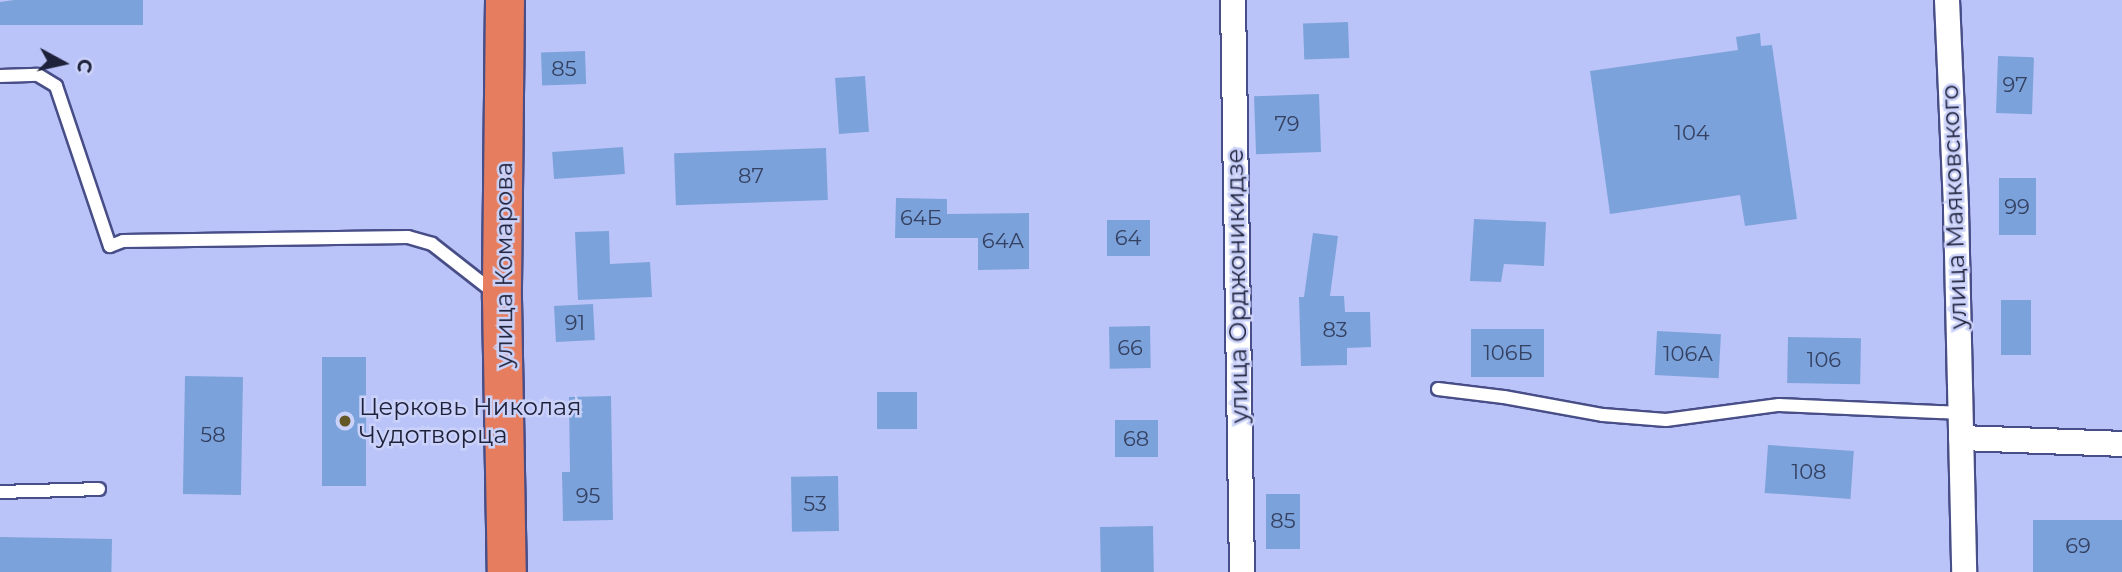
<!DOCTYPE html>
<html>
<head>
<meta charset="utf-8">
<style>
  body { margin:0 }
  #map { position:relative; width:2122px; height:572px; overflow:hidden; background:#bbc4f9; font-family:Montserrat,sans-serif }
  div>[style] { position:absolute }
  [style*='--x'] { left:calc(var(--x)*1px); top:calc(var(--y)*1px); width:calc(var(--w)*1px); rotate:calc(var(--a)*1deg) }
  .building>* { inset:0; background:#7ba2da; transform-origin:0 0 }
  .roads { filter:drop-shadow(2px 0 #484e87) drop-shadow(-2px 0 #484e87) drop-shadow(0 2px #484e87) drop-shadow(0 -2px #484e87) }
  .lane>* { height:12px; margin:-6px; padding:0 6px; transform-origin:6px; border-radius:6px; background:#fff }
  .street>* { height:24px; margin:-12px; padding:0 12px; transform-origin:12px; border-radius:12px; background:#fff }
  .highway>* { height:38px; margin:-19px; padding:0 19px; transform-origin:19px; border-radius:19px; background:#e67d5e }
  .dots>* { width:19px; height:19px; translate:-50% -50%; box-sizing:border-box; border:4px solid #cbd2fa; border-radius:50% }
  span { translate:-50% -50%; white-space:nowrap; text-align:center; line-height:1.15; -webkit-text-stroke:5px #cbd2fa; paint-order:stroke }
  .number-label { font-size:21px; color:#354162 }
  .number-label span { -webkit-text-stroke-width:0 }
  .street-label { font-size:24px; color:#1e213a }
  .poi-label { font-size:24px; color:#1e213a }
  .left { translate:0 -50%; text-align:left }
  .north { position:absolute; left:28px; top:28px; width:70px; height:70px; -webkit-text-stroke:5px #cbd2fa; paint-order:stroke; rotate:98deg; font-size:19px; font-weight:700; line-height:28px; text-align:center; color:#1e213a }
  .north::after { content:''; display:block; margin:auto; width:24px; height:32px; background:#1e213a; clip-path:polygon(50% 0,100% 100%,50% 72%,0 100%) }
</style>
</head>
<body>
<div id="map">
  <div class="building">
    <div style="clip-path:polygon(14px 0,143px 0,143px 25px,0 25px,0 2px)"></div>
    <div style="left:1348px;top:22px;width:36px;height:45px;rotate:88deg"></div>
    <div style="clip-path:polygon(1760px 33px,1761px 46px,1772px 45px,1797px 219px,1745px 226px,1740px 195px,1610px 214px,1590px 71px,1738px 50px,1736px 37px)"></div>
    <div style="left:585px;top:51px;width:33px;height:44px;rotate:88deg"></div>
    <div style="left:1998px;top:56px;width:36px;height:57px;rotate:2deg"></div>
    <div style="left:865px;top:76px;width:56px;height:30px;rotate:86deg"></div>
    <div style="left:1319px;top:94px;width:58px;height:65px;rotate:88deg"></div>
    <div style="left:623px;top:147px;width:27px;height:71px;rotate:86deg"></div>
    <div style="left:826px;top:148px;width:52px;height:152px;rotate:88deg"></div>
    <div style="left:1999px;top:178px;width:37px;height:57px"></div>
    <div style="clip-path:polygon(896px 198px,947px 199px,947px 214px,1029px 213px,1029px 269px,978px 270px,978px 238px,895px 238px)"></div>
    <div style="clip-path:polygon(1474px 219px,1546px 222px,1544px 266px,1504px 264px,1501px 282px,1470px 281px)"></div>
    <div style="left:1107px;top:220px;width:43px;height:36px"></div>
    <div style="clip-path:polygon(609px 231px,610px 264px,650px 262px,652px 297px,578px 300px,575px 232px)"></div>
    <div style="clip-path:polygon(1313px 233px,1338px 236px,1330px 296px,1344px 296px,1345px 312px,1370px 312px,1371px 347px,1347px 348px,1347px 365px,1301px 366px,1299px 297px,1304px 297px)"></div>
    <div style="left:2001px;top:300px;width:30px;height:55px"></div>
    <div style="left:593px;top:304px;width:36px;height:39px;rotate:87deg"></div>
    <div style="left:1150px;top:326px;width:42px;height:41px;rotate:89deg"></div>
    <div style="left:1471px;top:329px;width:73px;height:48px"></div>
    <div style="left:1657px;top:331px;width:64px;height:44px;rotate:3deg"></div>
    <div style="left:1788px;top:337px;width:73px;height:46px;rotate:1deg"></div>
    <div style="left:322px;top:357px;width:44px;height:129px"></div>
    <div style="left:185px;top:376px;width:58px;height:118px;rotate:1deg"></div>
    <div style="left:917px;top:392px;width:37px;height:40px;rotate:90deg"></div>
    <div style="clip-path:polygon(611px 396px,613px 520px,563px 521px,562px 472px,570px 472px,569px 397px)"></div>
    <div style="left:1115px;top:420px;width:43px;height:37px"></div>
    <div style="left:1768px;top:445px;width:86px;height:48px;rotate:4deg"></div>
    <div style="left:838px;top:476px;width:55px;height:47px;rotate:89deg"></div>
    <div style="left:1266px;top:494px;width:34px;height:55px"></div>
    <div style="left:2033px;top:520px;width:89px;height:52px"></div>
    <div style="left:1153px;top:526px;width:46px;height:53px;rotate:89deg"></div>
    <div style="left:0;top:537px;width:112px;height:35px;rotate:1deg"></div>
  </div>
  <div class="roads">
    <div class="lane">
      <div style="--x:0;--y:76;--w:38;--a:-2"></div>
      <div style="--x:38;--y:75;--w:21;--a:31"></div>
      <div style="--x:56;--y:86;--w:169;--a:71.4"></div>
      <div style="--x:110;--y:246;--w:14;--a:-21"></div>
      <div style="--x:123;--y:241;--w:285;--a:-0.8"></div>
      <div style="--x:408;--y:237;--w:25;--a:16"></div>
      <div style="--x:432;--y:244;--w:81;--a:38"></div>
      <div style="--x:1438;--y:389;--w:66;--a:6.9"></div>
      <div style="--x:1504;--y:397;--w:101;--a:10.3"></div>
      <div style="--x:1603;--y:415;--w:63;--a:4.5"></div>
      <div style="--x:1666;--y:420;--w:114;--a:-7.6"></div>
      <div style="--x:1779;--y:405;--w:181;--a:2.5"></div>
      <div style="--x:0;--y:492;--w:99;--a:-1.7"></div>
    </div>
    <div class="street">
      <div style="--x:1233;--y:0;--w:572;--a:89.1"></div>
      <div style="--x:1947;--y:0;--w:210;--a:87.5"></div>
      <div style="--x:1956;--y:210;--w:362;--a:88.7"></div>
      <div style="--x:1961;--y:438;--w:161;--a:2.1"></div>
    </div>
    <div class="highway">
      <div style="--x:505;--y:0;--w:299;--a:90.6"></div>
      <div style="--x:502;--y:299;--w:273;--a:89"></div>
    </div>
  </div>
  <div class="dots">
    <div style="left:345px;top:421px;background:#645926"></div>
  </div>
  <div class="number-label">
    <span style="left:564px;top:69px">85</span>
    <span style="left:2015px;top:85px">97</span>
    <span style="left:1287px;top:124px">79</span>
    <span style="left:1692px;top:133px">104</span>
    <span style="left:751px;top:176px">87</span>
    <span style="left:2017px;top:207px">99</span>
    <span style="left:921px;top:218px">64Б</span>
    <span style="left:1128px;top:238px">64</span>
    <span style="left:1003px;top:241px">64А</span>
    <span style="left:575px;top:323px">91</span>
    <span style="left:1335px;top:330px">83</span>
    <span style="left:1130px;top:348px">66</span>
    <span style="left:1508px;top:353px">106Б</span>
    <span style="left:1688px;top:354px">106А</span>
    <span style="left:1824px;top:360px">106</span>
    <span style="left:213px;top:435px">58</span>
    <span style="left:1136px;top:439px">68</span>
    <span style="left:1809px;top:472px">108</span>
    <span style="left:588px;top:496px">95</span>
    <span style="left:815px;top:504px">53</span>
    <span style="left:1283px;top:521px">85</span>
    <span style="left:2078px;top:546px">69</span>
  </div>
  <div class="street-label">
    <span style="left:1954px;top:207px;rotate:-92deg">улица Маяковского</span>
    <span style="left:504px;top:265px;rotate:-90deg">улица Комарова</span>
    <span style="left:1237px;top:286px;rotate:-91deg">улица Орджоникидзе</span>
  </div>
  <div class="poi-label">
    <span class="left" style="left:359px;top:421px">Церковь Николая<br>Чудотворца</span>
  </div>
  <div class="north">С</div>
</div>
</body>
</html>
